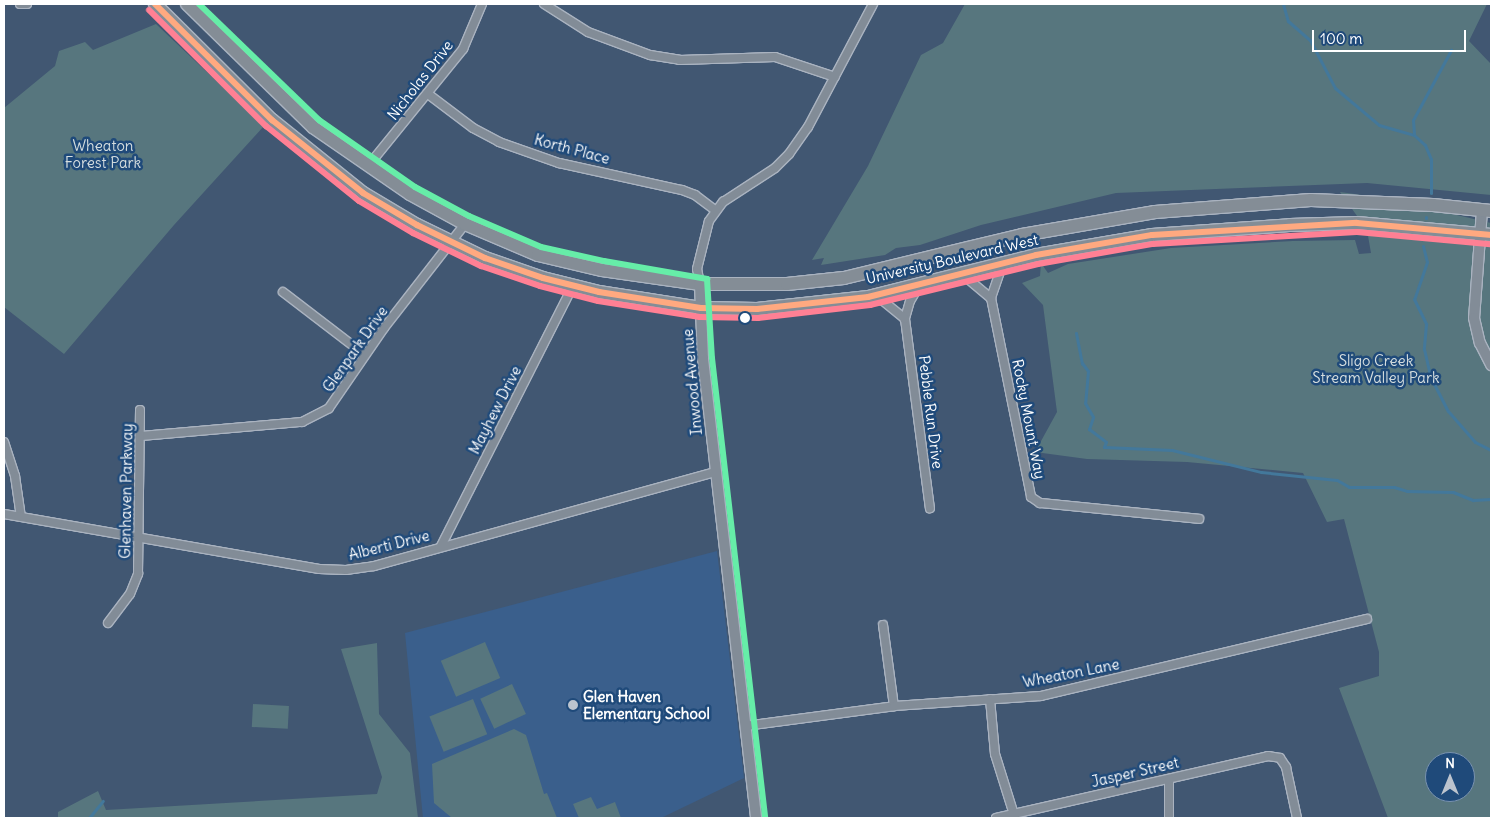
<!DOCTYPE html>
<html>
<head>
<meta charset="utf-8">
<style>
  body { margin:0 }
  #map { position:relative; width:1495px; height:822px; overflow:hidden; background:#415772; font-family:Delius,sans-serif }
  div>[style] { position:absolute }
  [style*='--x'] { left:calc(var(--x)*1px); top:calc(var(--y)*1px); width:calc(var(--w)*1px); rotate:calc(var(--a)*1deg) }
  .built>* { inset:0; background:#3a5f8c }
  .green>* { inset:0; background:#57767e; transform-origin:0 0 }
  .stream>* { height:3px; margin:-1.5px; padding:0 1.5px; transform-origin:1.5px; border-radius:1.5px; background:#43789b }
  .roads { filter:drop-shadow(1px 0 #aab3c0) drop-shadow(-1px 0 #aab3c0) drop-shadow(0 1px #aab3c0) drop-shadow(0 -1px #aab3c0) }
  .minor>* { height:8px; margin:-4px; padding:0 4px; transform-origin:4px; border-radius:4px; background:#828c97 }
  .tertiary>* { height:10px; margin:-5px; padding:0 5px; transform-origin:5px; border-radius:5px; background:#828c97 }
  .primary>* { height:12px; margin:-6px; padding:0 6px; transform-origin:6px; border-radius:6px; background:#848d96 }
  .bus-1>* { height:6px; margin:-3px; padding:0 3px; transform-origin:3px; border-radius:3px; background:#ffa980 }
  .bus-2>* { height:6px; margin:-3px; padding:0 3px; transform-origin:3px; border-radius:3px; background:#ff8094 }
  .bus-3>* { height:6px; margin:-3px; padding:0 3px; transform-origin:3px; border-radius:3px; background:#66eda8 }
  .dots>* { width:14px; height:14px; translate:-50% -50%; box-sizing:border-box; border:2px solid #1f4a7a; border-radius:50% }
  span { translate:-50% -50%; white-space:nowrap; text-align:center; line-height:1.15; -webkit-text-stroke:5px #1f4a7a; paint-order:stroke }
  .street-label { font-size:15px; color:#fff }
  .park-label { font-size:15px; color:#d6dedf }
  .poi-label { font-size:15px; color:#fff; font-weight:700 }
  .left { translate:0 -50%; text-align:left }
  .frame { position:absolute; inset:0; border:5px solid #fff; pointer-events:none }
  .north { position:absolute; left:1425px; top:752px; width:50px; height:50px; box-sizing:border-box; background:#1f4a7a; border:1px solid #7992af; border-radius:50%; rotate:0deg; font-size:14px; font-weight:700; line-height:20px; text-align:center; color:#fff }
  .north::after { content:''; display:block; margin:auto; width:18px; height:22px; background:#bcc4ce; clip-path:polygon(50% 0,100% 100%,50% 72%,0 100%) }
  .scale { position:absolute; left:1312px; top:30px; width:154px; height:22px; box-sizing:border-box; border:2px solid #fff; border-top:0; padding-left:6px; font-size:15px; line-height:18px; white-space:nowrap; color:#fff; -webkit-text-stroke:4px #1f4a7a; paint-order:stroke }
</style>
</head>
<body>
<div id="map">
  <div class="built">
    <div style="clip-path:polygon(717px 551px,744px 778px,661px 818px,423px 818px,405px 633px)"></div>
  </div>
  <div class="green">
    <div style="clip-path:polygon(965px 4px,1487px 4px,1469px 41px,1491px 64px,1491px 195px,1367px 183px,1116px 193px,981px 225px,920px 245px,896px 248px,885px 255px,821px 265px,824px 258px,812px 260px,868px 166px,921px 55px,943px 43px)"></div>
    <div style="clip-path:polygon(156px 24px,264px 126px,174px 225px,64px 354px,4px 307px,4px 108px,55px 66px,59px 51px,85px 42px,93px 50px)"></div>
    <div style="clip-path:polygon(evenodd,1340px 192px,1384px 198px,1491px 223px,1491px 818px,1388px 818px,1339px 688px,1379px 676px,1379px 652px,1344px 519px,1327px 522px,1303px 473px,1187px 462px,1087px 459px,1035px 452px,1057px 412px,1043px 305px,1022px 283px,1040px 276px,1041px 263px,1048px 273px,1068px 264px,1171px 248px,1293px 241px,1355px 240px,1359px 254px,1371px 253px,1367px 230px,1340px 192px,1435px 762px,1465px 762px,1465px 792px,1435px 792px,1435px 762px)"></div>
    <div style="left:485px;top:642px;width:39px;height:48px;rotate:67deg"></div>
    <div style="clip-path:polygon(377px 643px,379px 714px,410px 753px,418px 818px,58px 818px,58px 812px,98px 791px,106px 810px,377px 794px,382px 777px,341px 649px)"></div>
    <div style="left:512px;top:684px;width:33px;height:35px;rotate:65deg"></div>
    <div style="left:473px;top:699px;width:38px;height:47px;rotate:68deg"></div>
    <div style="left:253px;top:704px;width:36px;height:23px;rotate:3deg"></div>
    <div style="clip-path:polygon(514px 729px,526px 735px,544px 794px,547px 793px,557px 818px,452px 818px,434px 803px,432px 764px)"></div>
    <div style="clip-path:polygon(591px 797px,597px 809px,615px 802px,621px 818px,579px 818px,573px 804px)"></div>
  </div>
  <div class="stream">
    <div style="--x:1283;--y:4;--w:18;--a:74"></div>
    <div style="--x:1288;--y:21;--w:29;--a:41"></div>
    <div style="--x:1310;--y:40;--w:54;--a:62.5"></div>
    <div style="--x:1335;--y:88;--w:57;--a:40.1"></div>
    <div style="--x:1379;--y:125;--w:36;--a:16"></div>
    <div style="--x:1414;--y:135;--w:15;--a:42"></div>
    <div style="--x:1425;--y:145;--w:15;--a:67"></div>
    <div style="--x:1431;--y:159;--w:34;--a:90"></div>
    <div style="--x:1414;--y:134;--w:14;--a:-94"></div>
    <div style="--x:1413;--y:120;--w:80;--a:-61.5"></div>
    <div style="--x:1426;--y:218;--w:1;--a:-90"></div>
    <div style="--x:1423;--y:246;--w:16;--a:76"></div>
    <div style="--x:1427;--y:262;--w:39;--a:109"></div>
    <div style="--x:1414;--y:299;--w:28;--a:64"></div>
    <div style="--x:1426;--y:324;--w:25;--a:95"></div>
    <div style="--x:1424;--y:349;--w:28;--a:77"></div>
    <div style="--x:1430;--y:376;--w:39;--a:63"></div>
    <div style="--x:1448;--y:411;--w:41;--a:48.9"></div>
    <div style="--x:1475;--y:442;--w:18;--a:27"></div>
    <div style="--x:1076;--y:333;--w:31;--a:79"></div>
    <div style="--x:1082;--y:363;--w:10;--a:53"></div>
    <div style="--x:1088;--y:371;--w:32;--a:95"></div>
    <div style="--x:1085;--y:403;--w:16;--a:60"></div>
    <div style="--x:1093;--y:417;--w:13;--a:108"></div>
    <div style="--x:1089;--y:429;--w:21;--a:37"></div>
    <div style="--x:1106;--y:442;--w:5;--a:112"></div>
    <div style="--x:1104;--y:447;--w:68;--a:2.5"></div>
    <div style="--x:1172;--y:450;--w:92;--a:13.9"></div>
    <div style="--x:1261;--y:472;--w:76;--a:6"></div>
    <div style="--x:1337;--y:480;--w:14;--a:30"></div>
    <div style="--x:1349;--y:487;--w:45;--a:0"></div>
    <div style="--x:1394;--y:487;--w:14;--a:17"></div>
    <div style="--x:1407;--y:491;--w:46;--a:1.2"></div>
    <div style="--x:1453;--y:492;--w:22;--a:22"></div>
    <div style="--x:1473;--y:500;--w:18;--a:-3"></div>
    <div style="--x:89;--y:818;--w:22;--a:-51"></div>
  </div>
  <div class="roads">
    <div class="minor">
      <div style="--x:20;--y:4;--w:7;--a:0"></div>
      <div style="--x:544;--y:4;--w:52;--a:32.5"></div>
      <div style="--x:588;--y:32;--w:66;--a:20.4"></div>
      <div style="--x:650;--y:55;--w:30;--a:9"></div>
      <div style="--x:680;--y:60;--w:95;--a:-1.8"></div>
      <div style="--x:775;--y:57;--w:63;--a:18.4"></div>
      <div style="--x:428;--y:94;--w:56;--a:37.1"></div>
      <div style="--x:473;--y:128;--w:30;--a:28"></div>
      <div style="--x:499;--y:142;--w:64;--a:19.3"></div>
      <div style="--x:559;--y:163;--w:126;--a:12.4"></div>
      <div style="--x:682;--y:190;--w:14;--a:21"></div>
      <div style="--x:695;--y:195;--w:26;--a:37"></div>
      <div style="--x:368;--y:166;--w:151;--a:-50.9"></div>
      <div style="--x:463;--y:49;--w:49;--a:-67.1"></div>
      <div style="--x:1003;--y:263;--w:37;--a:109"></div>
      <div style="--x:991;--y:298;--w:203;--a:78.6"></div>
      <div style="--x:1031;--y:497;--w:11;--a:34"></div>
      <div style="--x:1040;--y:503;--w:160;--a:5.7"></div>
      <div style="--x:962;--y:274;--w:38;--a:40"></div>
      <div style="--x:700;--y:284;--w:15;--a:-101"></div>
      <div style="--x:697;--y:269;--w:49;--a:-76"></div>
      <div style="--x:709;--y:221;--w:24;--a:-54"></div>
      <div style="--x:723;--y:202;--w:62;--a:-33.2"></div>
      <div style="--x:775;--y:168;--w:20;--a:-45"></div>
      <div style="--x:789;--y:154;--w:33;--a:-55"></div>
      <div style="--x:808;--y:127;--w:139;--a:-62.1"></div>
      <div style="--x:919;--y:286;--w:17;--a:121"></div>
      <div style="--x:910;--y:301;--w:19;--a:106"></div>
      <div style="--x:905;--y:319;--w:191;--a:82.5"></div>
      <div style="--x:283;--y:292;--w:103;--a:37.5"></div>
      <div style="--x:872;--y:298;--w:11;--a:15"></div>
      <div style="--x:883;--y:301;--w:28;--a:39"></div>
      <div style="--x:141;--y:436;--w:162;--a:-5"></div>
      <div style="--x:302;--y:422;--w:30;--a:-27"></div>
      <div style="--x:329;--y:408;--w:97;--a:-55.5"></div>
      <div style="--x:384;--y:328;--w:132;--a:-52.1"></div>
      <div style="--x:4;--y:442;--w:36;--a:72"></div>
      <div style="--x:15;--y:476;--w:41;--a:81.7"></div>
      <div style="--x:4;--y:514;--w:320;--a:9.9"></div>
      <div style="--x:319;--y:569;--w:27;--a:2"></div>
      <div style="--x:346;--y:570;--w:28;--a:-8"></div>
      <div style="--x:374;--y:566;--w:355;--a:-15.4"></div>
      <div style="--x:441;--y:546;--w:292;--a:-63.1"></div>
      <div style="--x:108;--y:623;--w:36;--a:-53"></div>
      <div style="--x:130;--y:594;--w:22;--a:-68"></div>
      <div style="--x:138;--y:574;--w:164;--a:-89.3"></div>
      <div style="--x:883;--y:625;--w:82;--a:82.3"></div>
      <div style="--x:990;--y:699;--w:55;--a:84.8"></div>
      <div style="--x:995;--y:754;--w:67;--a:72.6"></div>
      <div style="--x:745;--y:726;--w:150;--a:-7.6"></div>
      <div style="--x:894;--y:706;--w:147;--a:-3.9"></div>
      <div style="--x:1041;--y:696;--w:335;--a:-13.3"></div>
      <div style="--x:996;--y:818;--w:279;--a:-12.8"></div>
      <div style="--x:1268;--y:756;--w:12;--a:9"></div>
      <div style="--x:1280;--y:758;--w:11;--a:56"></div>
      <div style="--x:1286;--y:767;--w:52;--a:77.8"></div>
      <div style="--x:1169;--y:818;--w:39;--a:-90"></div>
    </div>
    <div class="tertiary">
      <div style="--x:1482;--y:210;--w:108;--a:94.2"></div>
      <div style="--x:1474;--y:318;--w:26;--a:77"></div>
      <div style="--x:1480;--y:343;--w:25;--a:63"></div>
      <div style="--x:700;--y:284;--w:75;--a:87.7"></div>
      <div style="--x:703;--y:359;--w:462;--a:83.4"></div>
    </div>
    <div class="primary">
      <div style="--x:155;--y:4;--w:165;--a:44.8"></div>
      <div style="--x:272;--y:120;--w:117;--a:38.7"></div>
      <div style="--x:363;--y:193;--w:63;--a:30.7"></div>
      <div style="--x:417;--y:225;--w:76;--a:25.9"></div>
      <div style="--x:485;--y:258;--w:61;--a:19"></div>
      <div style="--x:543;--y:278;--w:58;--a:14"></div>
      <div style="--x:599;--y:292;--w:103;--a:8.9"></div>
      <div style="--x:701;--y:308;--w:56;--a:1"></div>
      <div style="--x:757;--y:309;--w:112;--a:-6.2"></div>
      <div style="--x:868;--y:297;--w:173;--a:-14"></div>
      <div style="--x:1036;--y:255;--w:118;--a:-9.8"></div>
      <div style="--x:1152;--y:235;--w:138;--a:-4.1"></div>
      <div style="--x:1290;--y:225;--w:67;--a:-1.7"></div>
      <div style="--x:1357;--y:223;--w:135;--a:5.1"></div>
      <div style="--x:187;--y:4;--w:176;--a:44.3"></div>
      <div style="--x:313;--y:127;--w:118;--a:34.6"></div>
      <div style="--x:410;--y:194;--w:63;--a:28.6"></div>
      <div style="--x:465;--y:224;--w:79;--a:23"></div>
      <div style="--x:538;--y:255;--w:66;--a:13.2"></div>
      <div style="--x:602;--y:270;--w:99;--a:8.1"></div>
      <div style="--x:700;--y:284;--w:87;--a:0"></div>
      <div style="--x:787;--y:284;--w:57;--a:-6"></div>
      <div style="--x:844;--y:278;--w:183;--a:-13.6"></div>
      <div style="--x:1022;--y:235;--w:135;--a:-9.8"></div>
      <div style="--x:1155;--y:212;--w:156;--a:-4.4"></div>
      <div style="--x:1311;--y:200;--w:122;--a:2.3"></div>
      <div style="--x:1433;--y:205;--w:58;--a:5.9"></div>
    </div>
  </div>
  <div class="bus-1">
    <div style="--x:155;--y:4;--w:165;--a:44.8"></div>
    <div style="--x:272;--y:120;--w:117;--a:38.7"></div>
    <div style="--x:363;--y:193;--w:63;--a:30.7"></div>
    <div style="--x:417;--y:225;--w:76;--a:25.9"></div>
    <div style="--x:485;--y:258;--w:61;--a:19"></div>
    <div style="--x:543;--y:278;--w:58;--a:14"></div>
    <div style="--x:599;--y:292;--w:103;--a:8.9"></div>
    <div style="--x:701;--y:308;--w:56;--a:1"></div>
    <div style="--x:757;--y:309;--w:112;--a:-6.2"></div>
    <div style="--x:868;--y:297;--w:173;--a:-14"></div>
    <div style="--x:1036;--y:255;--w:118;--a:-9.8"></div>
    <div style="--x:1152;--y:235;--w:205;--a:-3.4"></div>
    <div style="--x:1357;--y:223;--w:135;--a:5.1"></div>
  </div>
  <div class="bus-2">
    <div style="--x:149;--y:10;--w:165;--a:44.8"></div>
    <div style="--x:266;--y:126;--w:119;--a:38.9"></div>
    <div style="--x:359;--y:201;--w:63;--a:30.7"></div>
    <div style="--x:413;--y:233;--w:76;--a:25.9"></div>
    <div style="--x:481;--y:266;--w:62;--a:18.7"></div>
    <div style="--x:540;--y:286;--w:60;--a:14.5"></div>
    <div style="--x:598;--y:301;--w:103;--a:8.9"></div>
    <div style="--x:700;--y:317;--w:58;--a:1"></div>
    <div style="--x:758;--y:318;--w:113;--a:-6.6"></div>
    <div style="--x:870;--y:305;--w:173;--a:-13.7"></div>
    <div style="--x:1038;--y:264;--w:117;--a:-9.9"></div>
    <div style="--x:1153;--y:244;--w:204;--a:-3.4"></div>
    <div style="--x:1357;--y:232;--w:134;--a:5.2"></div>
  </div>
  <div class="bus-3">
    <div style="--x:199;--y:4;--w:167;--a:44"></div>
    <div style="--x:319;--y:120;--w:117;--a:34.9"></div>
    <div style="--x:415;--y:187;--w:61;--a:28.2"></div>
    <div style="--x:469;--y:216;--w:78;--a:23.3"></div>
    <div style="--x:541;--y:247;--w:65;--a:12.5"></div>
    <div style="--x:604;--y:261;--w:105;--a:9.9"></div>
    <div style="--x:707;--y:279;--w:79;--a:86.4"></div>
    <div style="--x:712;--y:358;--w:462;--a:83.4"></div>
  </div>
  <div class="dots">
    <div style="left:745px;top:318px;background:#fff"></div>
    <div style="left:573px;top:705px;background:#bcc4ce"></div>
  </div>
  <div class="street-label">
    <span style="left:420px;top:80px;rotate:-52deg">Nicholas Drive</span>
    <span style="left:572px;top:149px;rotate:15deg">Korth Place</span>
    <span style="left:952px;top:259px;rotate:-13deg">University Boulevard West</span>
    <span style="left:355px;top:349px;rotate:-55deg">Glenpark Drive</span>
    <span style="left:692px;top:382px;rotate:-95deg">Inwood Avenue</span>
    <span style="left:495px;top:410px;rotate:-63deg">Mayhew Drive</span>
    <span style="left:931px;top:412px;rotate:83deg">Pebble Run Drive</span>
    <span style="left:1029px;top:419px;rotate:79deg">Rocky Mount Way</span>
    <span style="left:126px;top:491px;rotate:-89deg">Glenhaven Parkway</span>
    <span style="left:389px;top:545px;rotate:-14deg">Alberti Drive</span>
    <span style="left:1071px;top:673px;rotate:-11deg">Wheaton Lane</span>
    <span style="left:1135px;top:772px;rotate:-13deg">Jasper Street</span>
  </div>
  <div class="park-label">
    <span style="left:103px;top:154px">Wheaton<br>Forest Park</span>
    <span style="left:1376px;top:369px">Sligo Creek<br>Stream Valley Park</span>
  </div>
  <div class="poi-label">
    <span class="left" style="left:583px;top:705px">Glen Haven<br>Elementary School</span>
  </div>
  <div class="frame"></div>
  <div class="north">N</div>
  <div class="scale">100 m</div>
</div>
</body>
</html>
